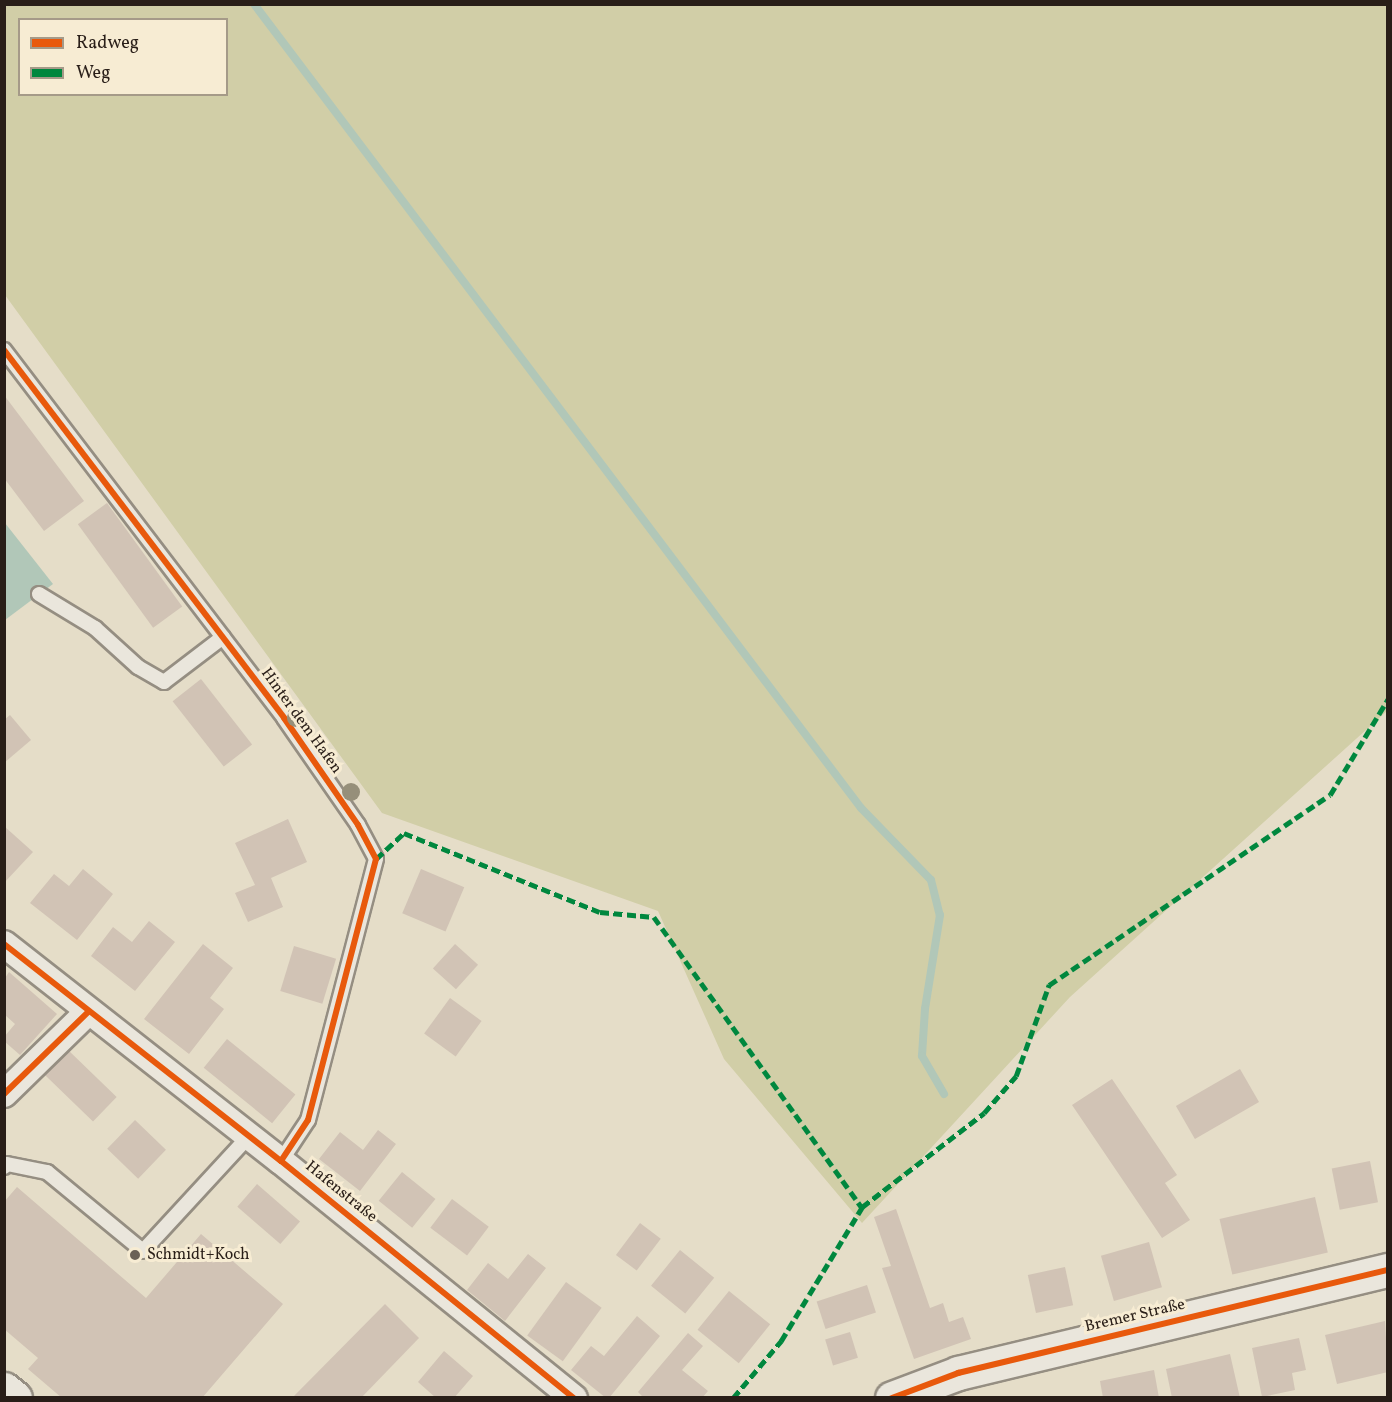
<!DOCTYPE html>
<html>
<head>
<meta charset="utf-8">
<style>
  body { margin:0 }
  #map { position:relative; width:1392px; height:1402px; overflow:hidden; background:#e5ddc8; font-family:Vollkorn,serif }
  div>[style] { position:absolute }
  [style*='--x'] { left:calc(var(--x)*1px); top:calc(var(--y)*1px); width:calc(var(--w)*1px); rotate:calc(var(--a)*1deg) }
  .green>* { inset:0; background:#d1cea7 }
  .water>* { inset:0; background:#b1c7b8 }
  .stream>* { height:8px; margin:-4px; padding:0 4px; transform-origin:4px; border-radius:4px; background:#b1c7b8 }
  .building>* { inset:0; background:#d1c3b5; transform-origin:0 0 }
  .roads { filter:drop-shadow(2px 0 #958e82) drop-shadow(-2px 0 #958e82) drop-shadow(0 2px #958e82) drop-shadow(0 -2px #958e82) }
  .lane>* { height:14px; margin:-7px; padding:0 7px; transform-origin:7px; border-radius:7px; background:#eae6dc }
  .street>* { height:26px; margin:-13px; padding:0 13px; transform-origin:13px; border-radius:13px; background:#eae6dc }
  .secondary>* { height:33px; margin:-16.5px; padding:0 16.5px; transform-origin:16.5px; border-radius:16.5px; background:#eae6dc }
  .quiet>* { height:4.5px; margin-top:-2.25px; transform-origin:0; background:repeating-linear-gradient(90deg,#00873e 0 9px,transparent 0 13.5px) }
  .cycleway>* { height:6px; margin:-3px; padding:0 3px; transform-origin:3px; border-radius:3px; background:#e8590c }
  .trees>* { width:18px; height:18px; margin:-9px; border-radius:50%; background:#968f7a }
  .dots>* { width:16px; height:16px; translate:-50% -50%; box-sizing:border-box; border:3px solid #f7ecd3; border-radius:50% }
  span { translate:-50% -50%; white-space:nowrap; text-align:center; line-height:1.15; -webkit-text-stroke:6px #f7ecd3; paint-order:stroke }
  .street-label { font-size:16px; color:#291e18 }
  .poi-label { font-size:16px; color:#291e18 }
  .left { translate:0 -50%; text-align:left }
  .frame { position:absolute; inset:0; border:6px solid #291e18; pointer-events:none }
  .legend { position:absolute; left:18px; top:18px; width:210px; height:78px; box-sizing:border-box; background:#f7ecd3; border:2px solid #a59a88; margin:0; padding:8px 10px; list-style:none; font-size:18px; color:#291e18 }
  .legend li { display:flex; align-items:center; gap:12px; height:30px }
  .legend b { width:30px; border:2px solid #a59a88 }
</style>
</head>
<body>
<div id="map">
  <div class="green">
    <div style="clip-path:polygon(evenodd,4px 5px,1387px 5px,1387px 711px,1070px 997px,862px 1223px,724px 1059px,658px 911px,382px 813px,5px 295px,4px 5px,20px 20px,226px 20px,226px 94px,20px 94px,20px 20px)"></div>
  </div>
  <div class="water">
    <div style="clip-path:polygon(5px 523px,53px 584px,5px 620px)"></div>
  </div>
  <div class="stream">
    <div style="--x:254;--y:4;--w:1007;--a:52.95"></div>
    <div style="--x:861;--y:808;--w:100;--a:45.8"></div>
    <div style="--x:931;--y:880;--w:36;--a:76"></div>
    <div style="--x:940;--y:915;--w:95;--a:99.1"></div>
    <div style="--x:925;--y:1009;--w:47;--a:93.7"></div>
    <div style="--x:922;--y:1056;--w:44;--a:59.9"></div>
  </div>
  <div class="building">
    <div style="clip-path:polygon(4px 395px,84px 501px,44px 531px,4px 478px)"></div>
    <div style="left:107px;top:503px;width:128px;height:36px;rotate:54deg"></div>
    <div style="left:201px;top:679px;width:83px;height:36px;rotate:52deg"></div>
    <div style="clip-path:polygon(10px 715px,31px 740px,4px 763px,4px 720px)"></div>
    <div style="clip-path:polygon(288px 819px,307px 862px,271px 878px,283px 907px,248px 922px,235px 893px,255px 885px,235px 843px)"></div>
    <div style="clip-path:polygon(4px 826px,33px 852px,4px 883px)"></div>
    <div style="clip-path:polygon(83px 869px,113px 894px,77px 940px,30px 903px,54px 874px,69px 886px)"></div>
    <div style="left:421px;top:869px;width:47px;height:48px;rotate:23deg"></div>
    <div style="clip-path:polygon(149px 921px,175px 942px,135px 991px,91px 956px,113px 927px,132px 942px)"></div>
    <div style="clip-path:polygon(203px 944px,233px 968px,210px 998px,224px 1009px,189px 1054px,144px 1019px)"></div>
    <div style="left:455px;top:944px;width:31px;height:33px;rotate:42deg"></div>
    <div style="left:294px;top:946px;width:44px;height:47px;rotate:17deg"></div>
    <div style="clip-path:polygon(9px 972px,57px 1014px,20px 1055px,4px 1041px,4px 1037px,15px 1024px,5px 1015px,5px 978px)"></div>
    <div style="left:450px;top:998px;width:39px;height:44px;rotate:36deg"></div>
    <div style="left:227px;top:1039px;width:88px;height:37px;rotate:39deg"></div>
    <div style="left:67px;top:1049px;width:69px;height:34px;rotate:44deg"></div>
    <div style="left:1240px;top:1069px;width:38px;height:74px;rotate:60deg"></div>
    <div style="clip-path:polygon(1112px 1079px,1177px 1175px,1165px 1183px,1190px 1220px,1162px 1238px,1072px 1105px)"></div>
    <div style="left:135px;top:1120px;width:43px;height:40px;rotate:44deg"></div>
    <div style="clip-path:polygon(378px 1130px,396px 1144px,360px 1191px,319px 1159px,340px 1132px,363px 1150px)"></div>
    <div style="left:1370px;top:1161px;width:42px;height:39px;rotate:79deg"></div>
    <div style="left:402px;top:1172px;width:43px;height:37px;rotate:39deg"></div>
    <div style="left:257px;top:1184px;width:57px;height:30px;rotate:41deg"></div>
    <div style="clip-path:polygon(17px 1187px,146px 1298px,201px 1234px,283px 1304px,202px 1398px,62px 1398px,28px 1369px,38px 1358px,4px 1329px,4px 1202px)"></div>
    <div style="left:1315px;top:1197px;width:57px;height:98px;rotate:77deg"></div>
    <div style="left:452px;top:1199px;width:46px;height:36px;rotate:37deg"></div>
    <div style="clip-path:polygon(896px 1209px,930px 1308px,943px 1303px,949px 1322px,963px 1317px,971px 1339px,914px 1359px,882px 1268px,891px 1266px,874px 1217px)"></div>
    <div style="left:640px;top:1223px;width:26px;height:40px;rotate:37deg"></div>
    <div style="left:1149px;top:1242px;width:47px;height:50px;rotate:74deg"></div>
    <div style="left:680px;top:1250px;width:44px;height:46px;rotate:39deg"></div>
    <div style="clip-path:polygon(528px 1254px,546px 1268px,505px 1321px,467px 1290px,488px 1263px,508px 1279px)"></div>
    <div style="left:1065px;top:1267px;width:39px;height:38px;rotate:78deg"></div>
    <div style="left:566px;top:1282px;width:44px;height:66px;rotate:36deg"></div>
    <div style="left:867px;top:1285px;width:29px;height:53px;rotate:72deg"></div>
    <div style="left:729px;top:1291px;width:53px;height:50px;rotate:39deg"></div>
    <div style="clip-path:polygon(385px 1304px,419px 1338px,361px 1398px,292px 1398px)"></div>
    <div style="clip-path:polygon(637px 1316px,660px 1336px,609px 1398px,606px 1398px,571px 1370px,591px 1346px,604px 1356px)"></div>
    <div style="clip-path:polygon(1385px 1321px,1388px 1372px,1337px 1384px,1325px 1335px)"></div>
    <div style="left:850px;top:1332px;width:27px;height:26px;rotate:73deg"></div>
    <div style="clip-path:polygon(688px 1333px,703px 1346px,682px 1370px,708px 1391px,702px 1398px,644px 1398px,638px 1392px)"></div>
    <div style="clip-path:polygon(1299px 1338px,1306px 1370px,1292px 1373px,1295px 1390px,1262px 1397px,1252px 1348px)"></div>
    <div style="clip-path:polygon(444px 1351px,473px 1376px,454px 1398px,436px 1398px,418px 1382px)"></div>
    <div style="clip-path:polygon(1230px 1354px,1240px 1398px,1172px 1398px,1166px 1369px)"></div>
    <div style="clip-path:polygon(1154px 1370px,1159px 1398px,1103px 1398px,1100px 1381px)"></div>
  </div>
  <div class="roads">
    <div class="lane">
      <div style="--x:4;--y:350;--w:462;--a:52.7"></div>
      <div style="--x:284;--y:718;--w:130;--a:55.3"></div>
      <div style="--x:358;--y:825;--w:38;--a:62"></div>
      <div style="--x:376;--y:859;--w:270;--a:104.6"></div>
      <div style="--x:308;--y:1120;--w:49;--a:123.4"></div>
      <div style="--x:39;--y:594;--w:66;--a:31.3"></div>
      <div style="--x:95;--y:628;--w:58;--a:42.2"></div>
      <div style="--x:138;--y:667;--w:30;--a:30"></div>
      <div style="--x:164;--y:682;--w:74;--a:-37.3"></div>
      <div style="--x:4;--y:1167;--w:4;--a:-45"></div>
      <div style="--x:7;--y:1164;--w:41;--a:11.3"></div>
      <div style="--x:47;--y:1172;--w:124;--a:39.5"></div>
      <div style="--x:143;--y:1251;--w:156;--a:-47.3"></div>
    </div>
    <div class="street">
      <div style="--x:4;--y:944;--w:352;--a:38.1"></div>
      <div style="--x:281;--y:1161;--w:377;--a:39"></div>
      <div style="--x:4;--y:1094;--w:117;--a:-44.3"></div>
    </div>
    <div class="secondary">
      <div style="--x:4;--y:1389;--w:14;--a:39"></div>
      <div style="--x:892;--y:1398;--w:71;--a:-20.7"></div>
      <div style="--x:958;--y:1373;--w:442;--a:-13.5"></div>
    </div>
  </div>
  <div class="quiet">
    <div style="--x:376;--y:859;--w:38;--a:-43"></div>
    <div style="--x:404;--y:833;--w:211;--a:22"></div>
    <div style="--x:600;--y:912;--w:54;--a:5.3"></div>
    <div style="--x:654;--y:917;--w:357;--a:54.4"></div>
    <div style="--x:862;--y:1207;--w:154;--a:-37.6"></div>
    <div style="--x:984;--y:1113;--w:49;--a:-49.1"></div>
    <div style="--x:1016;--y:1076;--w:97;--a:-70.1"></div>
    <div style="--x:1049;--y:985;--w:339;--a:-34.1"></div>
    <div style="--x:1330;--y:795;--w:112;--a:-58.9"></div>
    <div style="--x:733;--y:1398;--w:75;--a:-49.9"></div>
    <div style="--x:781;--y:1341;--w:157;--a:-58.8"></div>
  </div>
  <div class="cycleway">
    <div style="--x:4;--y:350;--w:462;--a:52.7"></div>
    <div style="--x:284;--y:718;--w:130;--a:55.3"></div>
    <div style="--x:358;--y:825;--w:38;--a:62"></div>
    <div style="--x:376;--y:859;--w:270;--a:104.6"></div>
    <div style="--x:308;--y:1120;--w:49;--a:123.4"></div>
    <div style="--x:4;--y:944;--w:352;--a:38.1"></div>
    <div style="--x:281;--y:1161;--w:377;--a:39"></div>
    <div style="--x:4;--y:1094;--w:117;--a:-44.3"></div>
    <div style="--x:892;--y:1398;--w:71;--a:-20.7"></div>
    <div style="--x:958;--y:1373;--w:442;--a:-13.5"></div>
  </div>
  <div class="trees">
    <div style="left:296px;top:718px"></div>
    <div style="left:351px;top:792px"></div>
  </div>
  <div class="dots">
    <div style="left:135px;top:1255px;background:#6b6156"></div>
  </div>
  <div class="street-label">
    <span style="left:301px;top:721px;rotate:54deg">Hinter dem Hafen</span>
    <span style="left:341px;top:1192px;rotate:39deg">Hafenstraße</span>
    <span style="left:1135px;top:1316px;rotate:-13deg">Bremer Straße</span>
  </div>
  <div class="poi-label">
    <span class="left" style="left:147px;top:1255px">Schmidt+Koch</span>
  </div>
  <div class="frame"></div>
  <ul class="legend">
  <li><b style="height:8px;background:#e8590c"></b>Radweg</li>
  <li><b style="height:8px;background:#00873e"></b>Weg</li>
  </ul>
</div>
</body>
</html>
